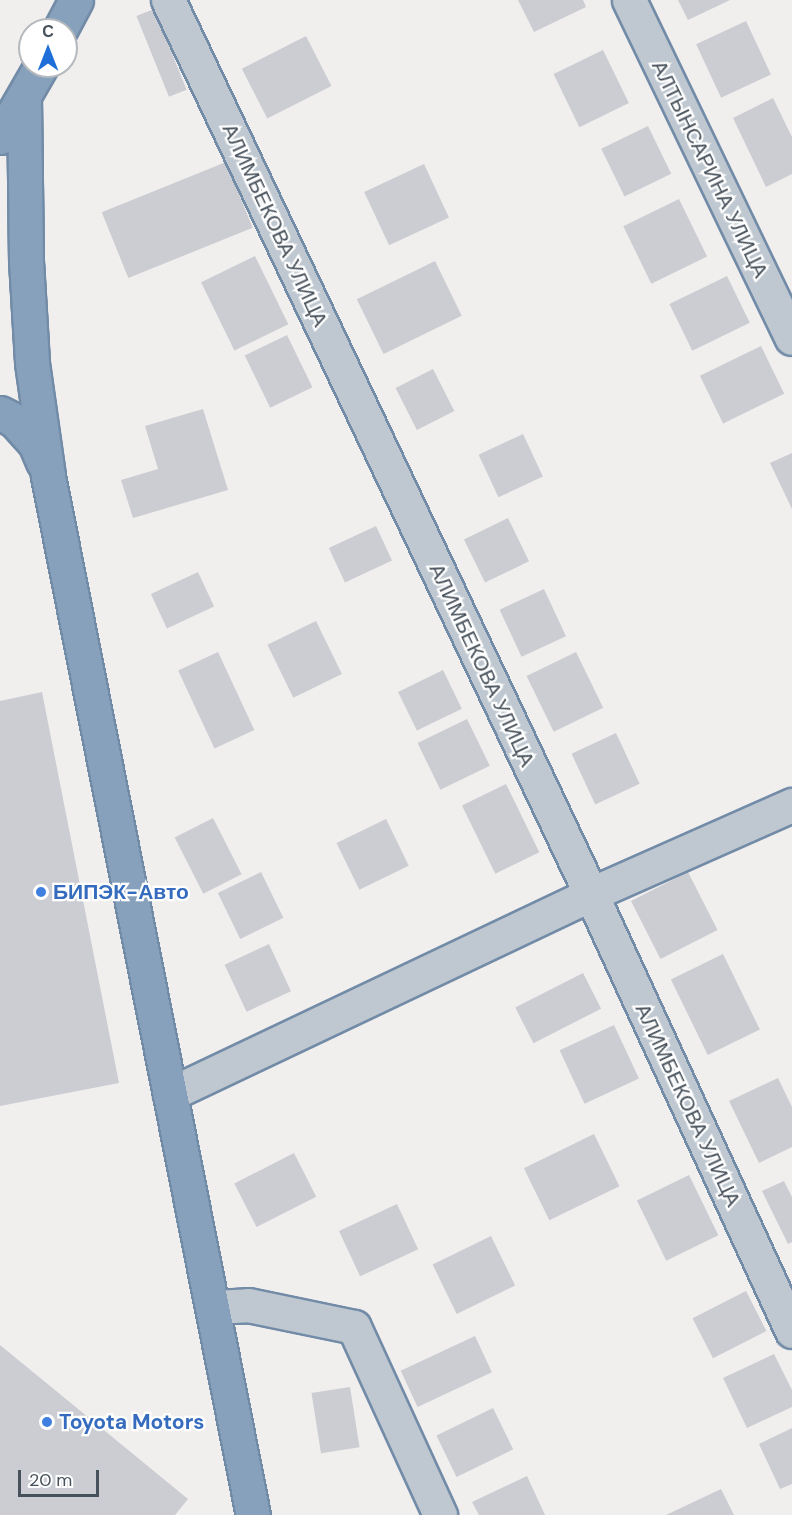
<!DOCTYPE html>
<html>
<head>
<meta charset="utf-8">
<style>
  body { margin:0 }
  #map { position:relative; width:792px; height:1515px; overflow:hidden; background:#f1eeee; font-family:"DM Sans",sans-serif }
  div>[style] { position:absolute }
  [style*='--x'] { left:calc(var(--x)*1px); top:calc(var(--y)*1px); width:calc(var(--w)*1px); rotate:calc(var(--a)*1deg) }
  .building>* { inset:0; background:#cbcdd3; transform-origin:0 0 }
  .roads { filter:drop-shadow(2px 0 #728ba7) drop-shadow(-2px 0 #728ba7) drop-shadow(0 2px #728ba7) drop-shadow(0 -2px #728ba7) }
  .minor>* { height:33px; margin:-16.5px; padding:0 16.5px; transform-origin:16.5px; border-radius:16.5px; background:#bfc8d0 }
  .highway>* { height:33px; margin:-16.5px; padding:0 16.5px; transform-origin:16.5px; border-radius:16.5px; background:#87a0bb }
  .dots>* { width:16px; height:16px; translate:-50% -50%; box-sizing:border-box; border:3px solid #fff; border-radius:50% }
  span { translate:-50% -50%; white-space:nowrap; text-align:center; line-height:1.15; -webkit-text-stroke:4.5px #fff; paint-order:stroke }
  .street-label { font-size:21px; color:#47515b }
  .shop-label { font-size:21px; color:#366cbe; font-weight:700 }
  .left { translate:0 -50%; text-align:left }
  .north { position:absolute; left:18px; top:18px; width:60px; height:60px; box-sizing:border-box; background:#fff; border:2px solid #b5b9bd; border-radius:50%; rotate:0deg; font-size:16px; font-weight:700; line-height:24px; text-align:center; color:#47515b }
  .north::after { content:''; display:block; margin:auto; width:21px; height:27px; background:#1f6fda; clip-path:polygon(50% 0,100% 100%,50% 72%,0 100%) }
  .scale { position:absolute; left:18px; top:1470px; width:81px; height:27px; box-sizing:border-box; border:3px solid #47515b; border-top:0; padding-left:8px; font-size:18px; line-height:21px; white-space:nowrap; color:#47515b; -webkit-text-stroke:4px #fff; paint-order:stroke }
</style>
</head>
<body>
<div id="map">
  <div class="building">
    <div style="clip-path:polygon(518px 0,583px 0,586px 7px,534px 32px)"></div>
    <div style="clip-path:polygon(678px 0,730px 0,688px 20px)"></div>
    <div style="left:154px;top:9px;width:87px;height:19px;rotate:68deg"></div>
    <div style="left:746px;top:21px;width:59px;height:55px;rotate:65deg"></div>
    <div style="left:306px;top:36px;width:56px;height:72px;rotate:63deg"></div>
    <div style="left:603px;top:50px;width:59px;height:55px;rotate:64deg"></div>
    <div style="clip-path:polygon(773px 98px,792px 137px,792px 174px,766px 187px,733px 118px)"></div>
    <div style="left:648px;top:126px;width:53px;height:52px;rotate:64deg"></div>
    <div style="left:226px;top:162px;width:71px;height:134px;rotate:68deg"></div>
    <div style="left:424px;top:164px;width:59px;height:66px;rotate:65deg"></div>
    <div style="left:679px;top:199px;width:64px;height:62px;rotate:64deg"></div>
    <div style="left:255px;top:256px;width:76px;height:60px;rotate:64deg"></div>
    <div style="left:435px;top:261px;width:61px;height:87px;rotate:64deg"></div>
    <div style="left:727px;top:276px;width:52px;height:64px;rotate:64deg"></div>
    <div style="left:287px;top:335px;width:58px;height:47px;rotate:64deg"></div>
    <div style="left:761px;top:346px;width:53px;height:68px;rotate:64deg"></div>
    <div style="left:433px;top:369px;width:47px;height:42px;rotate:63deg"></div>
    <div style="clip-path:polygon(203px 409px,228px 490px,133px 518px,121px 480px,158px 469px,145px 426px)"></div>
    <div style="left:523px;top:434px;width:47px;height:49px;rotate:65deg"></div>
    <div style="clip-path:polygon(792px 453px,792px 509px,770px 463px)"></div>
    <div style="left:508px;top:518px;width:48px;height:49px;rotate:64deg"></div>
    <div style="left:376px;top:526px;width:38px;height:52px;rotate:65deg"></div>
    <div style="left:198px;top:572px;width:38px;height:52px;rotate:65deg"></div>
    <div style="left:544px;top:589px;width:52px;height:49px;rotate:65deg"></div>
    <div style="left:316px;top:621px;width:59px;height:54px;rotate:64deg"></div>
    <div style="left:218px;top:652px;width:86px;height:44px;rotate:65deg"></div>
    <div style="left:576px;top:652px;width:62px;height:55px;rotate:64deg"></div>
    <div style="left:443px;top:670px;width:43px;height:50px;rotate:64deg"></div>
    <div style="clip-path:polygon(42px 692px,119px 1083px,0 1106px,0 701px)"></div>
    <div style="left:467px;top:719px;width:52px;height:55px;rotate:64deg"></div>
    <div style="left:616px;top:733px;width:56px;height:49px;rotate:65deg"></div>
    <div style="left:506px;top:784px;width:76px;height:49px;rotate:64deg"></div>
    <div style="left:213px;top:818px;width:63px;height:43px;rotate:63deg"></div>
    <div style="left:386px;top:819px;width:52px;height:55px;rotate:64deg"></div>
    <div style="left:261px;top:872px;width:51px;height:48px;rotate:64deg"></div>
    <div style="left:688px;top:872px;width:65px;height:64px;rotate:63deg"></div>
    <div style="left:269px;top:944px;width:52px;height:49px;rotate:65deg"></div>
    <div style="left:723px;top:954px;width:84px;height:58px;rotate:64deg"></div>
    <div style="left:583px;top:973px;width:40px;height:76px;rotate:63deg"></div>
    <div style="left:614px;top:1025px;width:59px;height:60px;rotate:65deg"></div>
    <div style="clip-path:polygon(778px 1078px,792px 1107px,792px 1147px,759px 1163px,729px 1101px)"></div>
    <div style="left:594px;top:1134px;width:58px;height:78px;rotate:64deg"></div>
    <div style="left:294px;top:1153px;width:49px;height:67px;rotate:63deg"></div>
    <div style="left:689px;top:1175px;width:67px;height:58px;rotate:64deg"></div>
    <div style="clip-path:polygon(784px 1181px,792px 1197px,792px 1242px,788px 1244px,762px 1191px)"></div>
    <div style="left:397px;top:1204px;width:50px;height:64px;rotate:65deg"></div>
    <div style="left:491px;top:1236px;width:55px;height:65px;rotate:64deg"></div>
    <div style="left:746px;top:1291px;width:45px;height:60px;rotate:63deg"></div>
    <div style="left:475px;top:1336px;width:40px;height:82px;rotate:65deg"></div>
    <div style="clip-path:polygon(0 1345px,188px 1499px,175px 1515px,0 1515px)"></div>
    <div style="clip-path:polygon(774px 1354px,792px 1390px,792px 1407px,747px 1428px,723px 1378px)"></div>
    <div style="left:350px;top:1387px;width:61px;height:39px;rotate:81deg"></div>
    <div style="left:493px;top:1408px;width:46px;height:63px;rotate:64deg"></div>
    <div style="clip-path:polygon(792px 1428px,792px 1484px,780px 1489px,759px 1444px)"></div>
    <div style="clip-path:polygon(527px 1476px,545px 1515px,479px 1515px,472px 1502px)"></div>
    <div style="clip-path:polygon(721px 1489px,734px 1515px,666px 1515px)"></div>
  </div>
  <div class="roads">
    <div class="minor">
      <div style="--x:168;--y:0;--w:989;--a:64.68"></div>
      <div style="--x:591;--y:894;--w:481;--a:65.3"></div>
      <div style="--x:629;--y:0;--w:375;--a:64.3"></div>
      <div style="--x:170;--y:1094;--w:466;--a:-25.4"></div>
      <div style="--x:591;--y:894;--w:220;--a:-23.9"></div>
      <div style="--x:213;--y:1307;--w:35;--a:-3"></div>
      <div style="--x:248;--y:1305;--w:108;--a:11.7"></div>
      <div style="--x:354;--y:1327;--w:207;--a:65.4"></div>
    </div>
    <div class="highway">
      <div style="--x:60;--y:30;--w:34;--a:-62"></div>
      <div style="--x:24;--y:98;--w:163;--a:89.3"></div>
      <div style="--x:26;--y:261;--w:102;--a:86.6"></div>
      <div style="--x:32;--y:363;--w:114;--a:81.9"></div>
      <div style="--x:48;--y:476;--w:1059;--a:78.84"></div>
      <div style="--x:0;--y:137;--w:82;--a:-60"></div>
      <div style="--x:0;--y:413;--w:16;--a:27"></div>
      <div style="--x:14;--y:420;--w:31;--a:48"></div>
      <div style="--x:35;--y:443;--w:21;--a:67"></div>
    </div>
  </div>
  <div class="dots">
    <div style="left:41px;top:892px;background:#3f7fe0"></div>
    <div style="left:47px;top:1422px;background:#3f7fe0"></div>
  </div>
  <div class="street-label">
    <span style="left:710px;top:169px;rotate:64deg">АЛТЫНСАРИНА УЛИЦА</span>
    <span style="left:275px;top:225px;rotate:65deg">АЛИМБЕКОВА УЛИЦА</span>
    <span style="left:482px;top:665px;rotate:65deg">АЛИМБЕКОВА УЛИЦА</span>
    <span style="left:688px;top:1105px;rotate:65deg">АЛИМБЕКОВА УЛИЦА</span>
  </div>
  <div class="shop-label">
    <span class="left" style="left:53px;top:892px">БИПЭК-Авто</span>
    <span class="left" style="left:59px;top:1422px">Toyota Motors</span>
  </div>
  <div class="north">С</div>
  <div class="scale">20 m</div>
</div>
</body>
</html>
